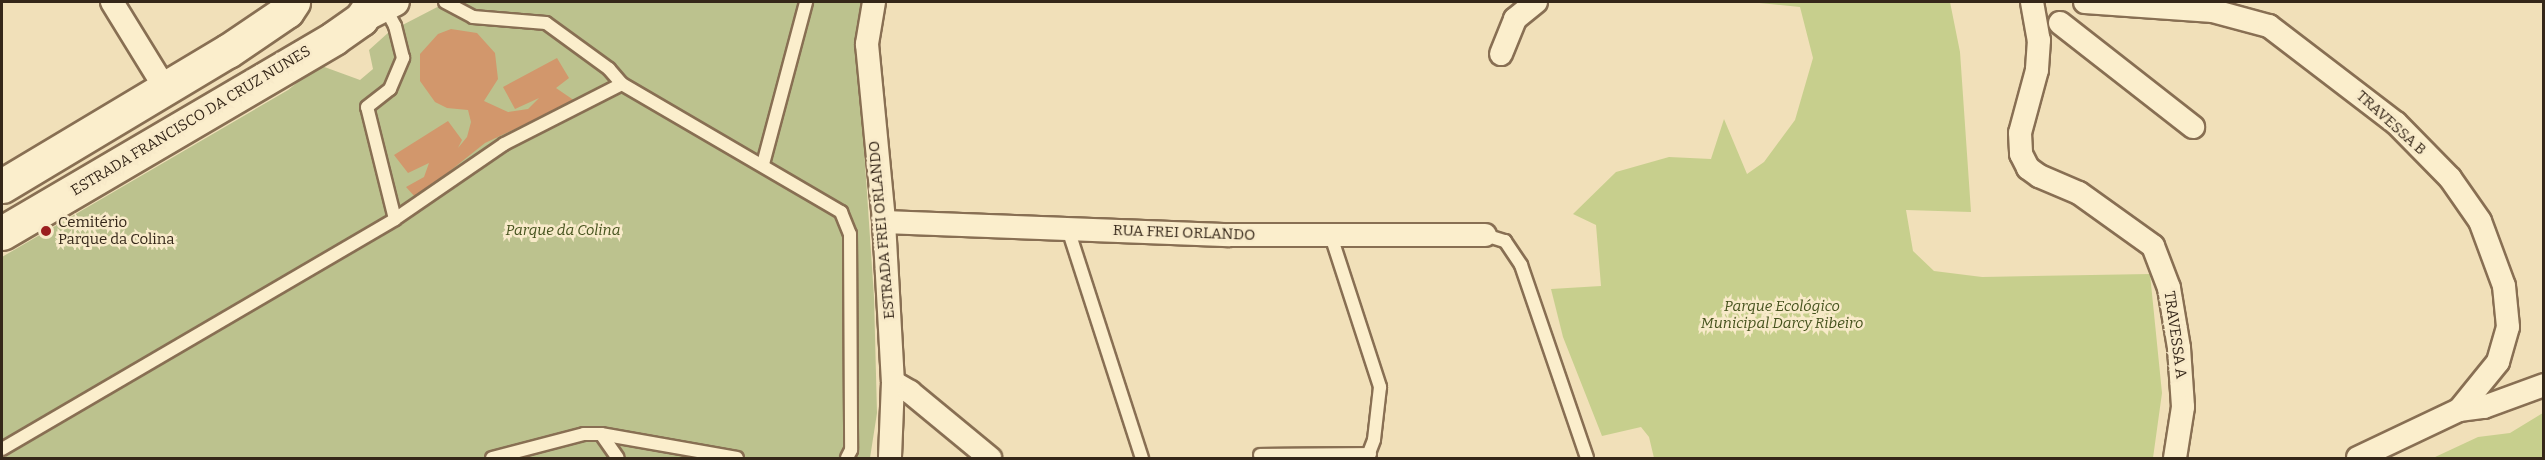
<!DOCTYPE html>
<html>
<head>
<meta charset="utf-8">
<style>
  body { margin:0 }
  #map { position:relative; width:2545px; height:460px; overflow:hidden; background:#f1e0b9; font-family:Bitter,serif }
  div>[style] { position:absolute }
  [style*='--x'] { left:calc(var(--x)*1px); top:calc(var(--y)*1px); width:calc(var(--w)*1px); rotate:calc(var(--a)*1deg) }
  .green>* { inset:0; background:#c7cf8d }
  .cemetery>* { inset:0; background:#bcc28e }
  .building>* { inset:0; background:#d2976c }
  .roads { filter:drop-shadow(2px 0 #886f53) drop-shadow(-2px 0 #886f53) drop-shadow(0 2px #886f53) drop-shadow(0 -2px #886f53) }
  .service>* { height:12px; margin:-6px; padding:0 6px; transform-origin:6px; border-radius:6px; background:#fbeecc }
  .minor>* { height:22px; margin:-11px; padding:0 11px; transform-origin:11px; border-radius:11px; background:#fbeecc }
  .tertiary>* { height:28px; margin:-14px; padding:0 14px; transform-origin:14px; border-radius:14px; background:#fbeecc }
  .secondary>* { height:33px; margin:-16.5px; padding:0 16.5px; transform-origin:16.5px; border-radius:16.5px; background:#fbeecc }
  .dots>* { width:16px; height:16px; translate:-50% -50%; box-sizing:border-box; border:3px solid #f8eac9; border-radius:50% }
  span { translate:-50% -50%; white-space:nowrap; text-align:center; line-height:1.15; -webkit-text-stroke:5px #f8eac9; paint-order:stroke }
  .street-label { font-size:15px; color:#352719 }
  .poi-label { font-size:15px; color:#352719 }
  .left { translate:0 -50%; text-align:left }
  .park-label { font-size:15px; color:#46531e; font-style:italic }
  .frame { position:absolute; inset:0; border:3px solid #352719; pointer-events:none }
</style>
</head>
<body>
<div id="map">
  <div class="green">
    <div style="clip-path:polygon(1749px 2px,1950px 2px,1960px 52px,1971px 212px,1906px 210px,1913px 251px,1934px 271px,1982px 277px,2150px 274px,2162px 393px,2153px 458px,1654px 458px,1649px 437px,1641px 427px,1602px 436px,1563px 337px,1551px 289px,1601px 286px,1596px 225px,1573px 214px,1616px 172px,1669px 157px,1711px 159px,1724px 119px,1747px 174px,1764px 162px,1795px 120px,1813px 58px,1800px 7px)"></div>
    <div style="clip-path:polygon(2543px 413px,2543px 458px,2433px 458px,2478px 437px,2510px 433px)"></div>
  </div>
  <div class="cemetery">
    <div style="clip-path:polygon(447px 2px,861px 2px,856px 29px,874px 297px,877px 413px,870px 458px,2px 458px,2px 257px,288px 90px,319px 65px,360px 80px,373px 69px,369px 50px,389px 32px)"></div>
  </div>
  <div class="building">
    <div style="clip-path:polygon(451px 29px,477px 33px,495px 53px,498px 79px,484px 101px,508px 112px,528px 109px,539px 98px,515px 109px,503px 87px,557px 58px,569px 78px,556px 88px,575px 101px,485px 143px,416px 198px,406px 187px,424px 177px,429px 163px,408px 173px,394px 155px,448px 121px,462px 140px,458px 148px,467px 137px,471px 122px,468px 110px,447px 108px,435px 102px,420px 81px,420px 54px,438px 34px)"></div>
  </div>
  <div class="roads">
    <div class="service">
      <div style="--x:445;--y:2;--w:32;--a:28"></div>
      <div style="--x:473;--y:17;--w:73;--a:4.7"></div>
      <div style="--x:546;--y:23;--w:78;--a:36.1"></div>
      <div style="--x:609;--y:69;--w:20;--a:49"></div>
      <div style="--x:622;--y:84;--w:254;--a:30.3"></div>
      <div style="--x:841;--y:212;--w:24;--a:68"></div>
      <div style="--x:850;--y:234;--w:216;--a:89.7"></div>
      <div style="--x:851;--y:450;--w:9;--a:117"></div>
      <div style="--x:763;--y:164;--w:168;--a:-75.1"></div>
      <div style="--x:395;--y:219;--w:132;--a:-34.5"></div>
      <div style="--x:504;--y:144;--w:132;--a:-27"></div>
      <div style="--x:1068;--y:229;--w:241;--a:72.1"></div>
      <div style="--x:1485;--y:235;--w:21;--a:17"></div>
      <div style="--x:1505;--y:241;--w:29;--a:56"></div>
      <div style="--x:1521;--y:265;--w:204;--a:71.1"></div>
      <div style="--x:1331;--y:236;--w:159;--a:72"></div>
      <div style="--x:1380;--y:387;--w:53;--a:96.5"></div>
      <div style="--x:1374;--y:440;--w:19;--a:111"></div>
      <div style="--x:601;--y:434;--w:29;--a:55"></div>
      <div style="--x:2;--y:449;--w:455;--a:-30.3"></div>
      <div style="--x:395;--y:219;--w:115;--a:-104"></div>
      <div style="--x:367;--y:107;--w:29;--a:-38"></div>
      <div style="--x:390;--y:89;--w:34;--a:-67"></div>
      <div style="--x:403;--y:58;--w:33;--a:-104"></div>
      <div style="--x:395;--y:26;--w:21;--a:-118"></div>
      <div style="--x:1260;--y:455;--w:110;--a:-0.5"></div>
      <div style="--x:492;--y:458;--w:95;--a:-14.6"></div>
      <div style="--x:584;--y:434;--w:17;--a:0"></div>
      <div style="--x:601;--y:434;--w:138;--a:10"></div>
    </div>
    <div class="minor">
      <div style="--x:112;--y:2;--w:101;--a:58.4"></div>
      <div style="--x:874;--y:2;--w:43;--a:99.5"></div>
      <div style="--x:867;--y:44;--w:179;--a:84.5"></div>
      <div style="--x:884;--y:222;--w:160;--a:86.8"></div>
      <div style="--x:893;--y:382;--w:76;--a:92.3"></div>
      <div style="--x:2032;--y:2;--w:39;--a:80"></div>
      <div style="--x:2039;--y:40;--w:30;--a:94"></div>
      <div style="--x:2037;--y:70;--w:65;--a:105.1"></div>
      <div style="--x:2020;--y:133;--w:21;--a:87"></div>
      <div style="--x:2021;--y:154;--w:16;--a:63"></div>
      <div style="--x:2028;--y:168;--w:14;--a:36"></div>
      <div style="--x:2039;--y:176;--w:43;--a:23"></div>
      <div style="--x:2079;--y:193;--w:91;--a:35.6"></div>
      <div style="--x:2153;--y:246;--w:45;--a:69.1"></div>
      <div style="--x:2169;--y:288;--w:61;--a:80.5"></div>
      <div style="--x:2179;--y:348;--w:59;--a:86.1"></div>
      <div style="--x:2183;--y:407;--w:52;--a:98.9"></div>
      <div style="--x:2085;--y:2;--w:128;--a:4"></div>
      <div style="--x:2213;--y:11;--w:58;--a:15"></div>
      <div style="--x:2269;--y:26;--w:160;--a:37.4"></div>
      <div style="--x:2396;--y:123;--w:77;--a:45.5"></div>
      <div style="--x:2450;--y:178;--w:52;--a:55.1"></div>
      <div style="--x:2480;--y:221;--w:69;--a:69.7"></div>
      <div style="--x:2504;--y:286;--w:41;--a:84.4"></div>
      <div style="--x:2508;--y:327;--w:36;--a:106"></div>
      <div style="--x:2498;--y:362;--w:62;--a:129.1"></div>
      <div style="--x:2459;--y:410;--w:112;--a:154.6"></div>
      <div style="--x:2060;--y:23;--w:169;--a:38"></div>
      <div style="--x:1501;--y:54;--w:38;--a:-68"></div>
      <div style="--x:1515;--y:19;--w:27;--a:-39"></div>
      <div style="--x:884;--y:222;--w:346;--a:2.2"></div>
      <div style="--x:1230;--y:235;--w:255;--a:0"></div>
      <div style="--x:893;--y:382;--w:20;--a:30"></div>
      <div style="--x:910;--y:392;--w:104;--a:39.5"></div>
      <div style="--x:2459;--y:410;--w:25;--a:-7"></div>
      <div style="--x:2484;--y:407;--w:64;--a:-20.1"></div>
    </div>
    <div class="tertiary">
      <div style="--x:361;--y:19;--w:38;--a:-27"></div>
    </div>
    <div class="secondary">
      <div style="--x:2;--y:186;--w:263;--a:-30.9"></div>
      <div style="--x:228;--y:51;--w:71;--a:-34.1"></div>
      <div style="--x:287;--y:11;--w:11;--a:-56"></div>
      <div style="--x:2;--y:233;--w:385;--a:-30.4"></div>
      <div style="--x:334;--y:38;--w:33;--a:-35"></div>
      <div style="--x:361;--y:19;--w:21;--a:-55"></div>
    </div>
  </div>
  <div class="dots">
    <div style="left:46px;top:231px;background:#9b1f1f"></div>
  </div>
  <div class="street-label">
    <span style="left:191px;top:121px;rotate:-31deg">ESTRADA FRANCISCO DA CRUZ NUNES</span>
    <span style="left:2391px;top:123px;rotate:42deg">TRAVESSA B</span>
    <span style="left:882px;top:230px;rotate:-95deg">ESTRADA FREI ORLANDO</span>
    <span style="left:1184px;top:233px;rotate:2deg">RUA FREI ORLANDO</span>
    <span style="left:2175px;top:335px;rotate:82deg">TRAVESSA A</span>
  </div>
  <div class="poi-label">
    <span class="left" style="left:58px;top:231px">Cemitério<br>Parque da Colina</span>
  </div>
  <div class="park-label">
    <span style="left:563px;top:231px">Parque da Colina</span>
    <span style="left:1782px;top:315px">Parque Ecológico<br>Municipal Darcy Ribeiro</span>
  </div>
  <div class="frame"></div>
</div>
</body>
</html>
